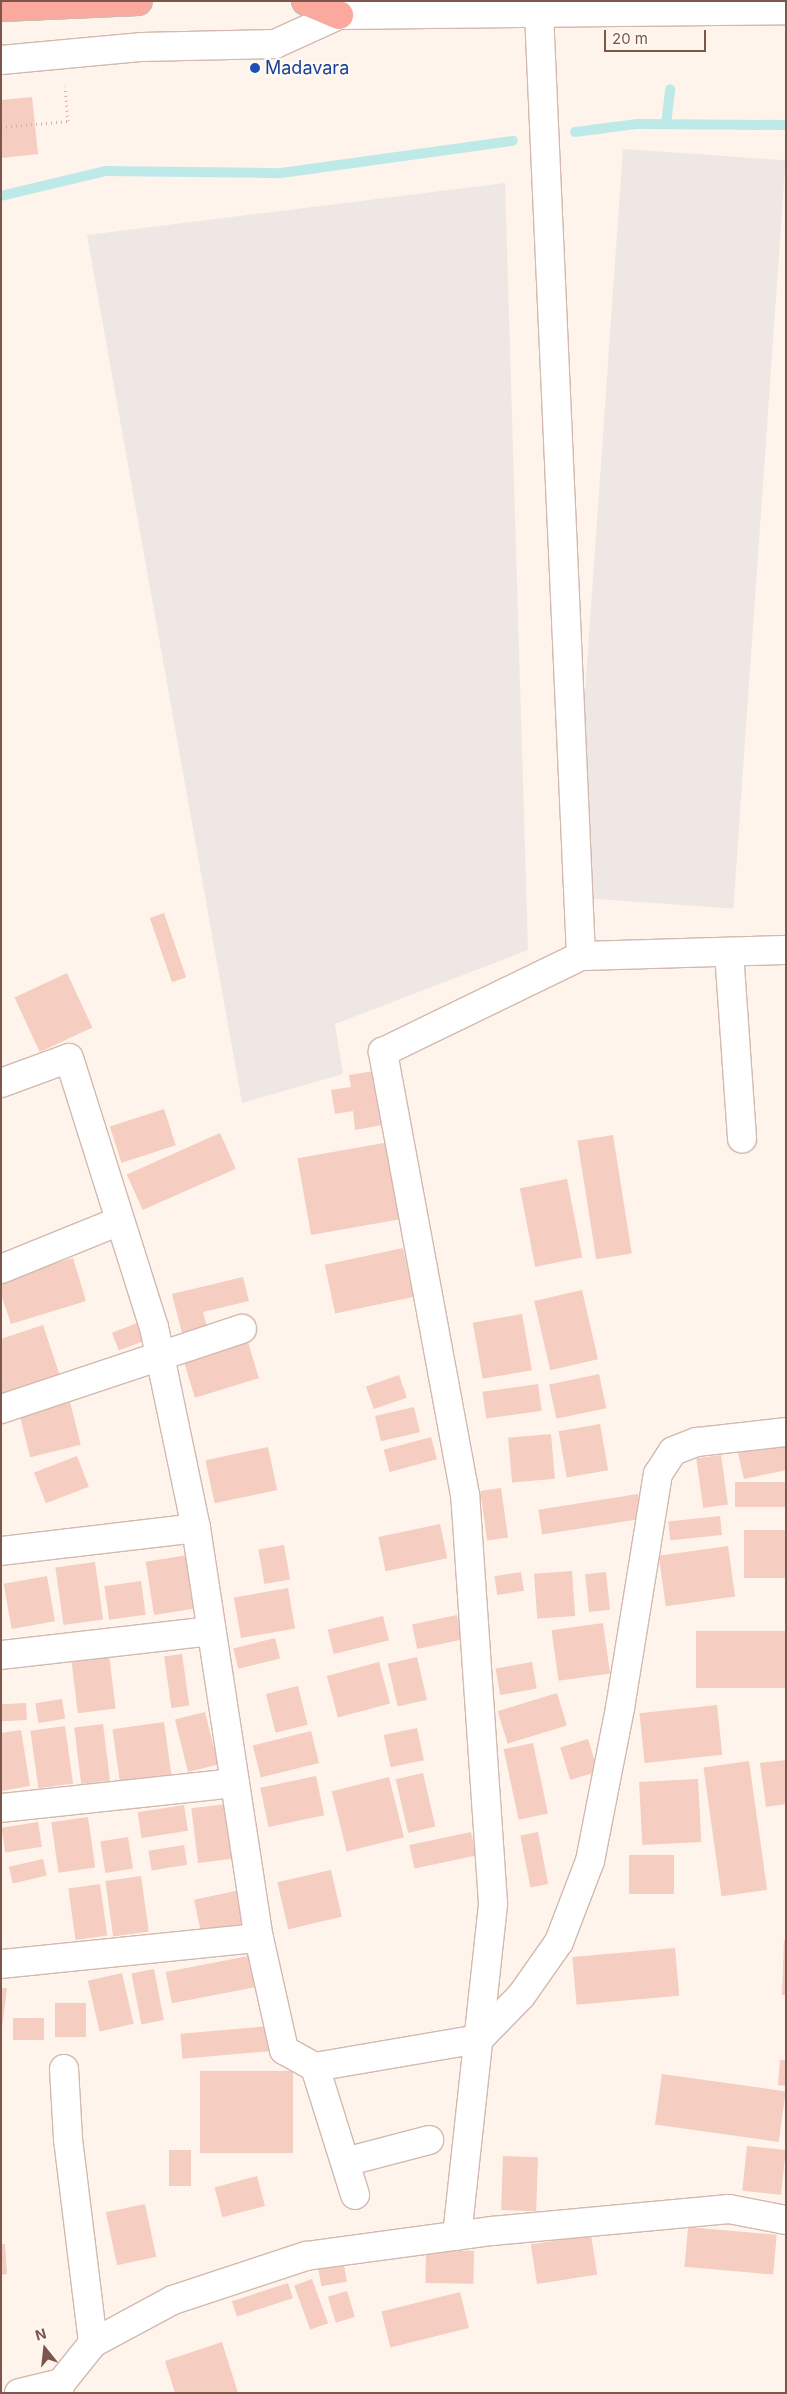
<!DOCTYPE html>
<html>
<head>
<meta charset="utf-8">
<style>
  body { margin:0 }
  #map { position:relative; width:787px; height:2394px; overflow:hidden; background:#fef4eb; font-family:Inter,sans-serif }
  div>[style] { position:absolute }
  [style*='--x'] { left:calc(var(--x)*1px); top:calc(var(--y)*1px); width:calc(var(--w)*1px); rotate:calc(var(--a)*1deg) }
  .industrial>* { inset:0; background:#efe7e4; transform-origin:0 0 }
  .stream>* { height:10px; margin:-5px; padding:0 5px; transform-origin:5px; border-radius:5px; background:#bdeae9 }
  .building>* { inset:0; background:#f5cdc1; transform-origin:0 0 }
  .path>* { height:3px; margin-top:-1.5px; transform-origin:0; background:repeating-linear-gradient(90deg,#dbb0a3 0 1px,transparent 0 5px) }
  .roads { filter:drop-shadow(1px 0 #d2b9af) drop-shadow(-1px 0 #d2b9af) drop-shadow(0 1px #d2b9af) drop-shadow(0 -1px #d2b9af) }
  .minor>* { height:28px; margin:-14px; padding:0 14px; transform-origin:14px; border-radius:14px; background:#fff }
  .highway>* { height:28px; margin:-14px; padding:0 14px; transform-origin:14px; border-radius:14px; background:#fba99f }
  .dots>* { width:14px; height:14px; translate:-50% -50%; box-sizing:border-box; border:2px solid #fff8f3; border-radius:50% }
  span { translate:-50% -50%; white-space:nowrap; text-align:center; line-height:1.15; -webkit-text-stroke:4.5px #fff8f3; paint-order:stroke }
  .transit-label { font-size:18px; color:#164399 }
  .left { translate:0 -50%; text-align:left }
  .frame { position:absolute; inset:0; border:2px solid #7c554b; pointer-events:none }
  .north { position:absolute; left:20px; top:2324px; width:50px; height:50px; -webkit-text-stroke:4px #fff8f3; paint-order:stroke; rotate:344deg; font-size:14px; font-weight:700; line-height:20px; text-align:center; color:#7c554b }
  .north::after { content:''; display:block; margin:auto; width:18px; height:22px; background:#7c554b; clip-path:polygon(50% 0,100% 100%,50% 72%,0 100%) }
  .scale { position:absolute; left:604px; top:30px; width:102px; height:22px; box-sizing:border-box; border:2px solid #7c554b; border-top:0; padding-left:6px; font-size:15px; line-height:18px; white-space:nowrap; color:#7c554b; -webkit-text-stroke:4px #fff8f3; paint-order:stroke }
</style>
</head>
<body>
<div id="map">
  <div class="industrial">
    <div style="left:623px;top:149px;width:163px;height:750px;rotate:4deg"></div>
    <div style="clip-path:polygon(505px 183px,528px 950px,335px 1024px,343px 1074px,242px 1103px,87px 235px)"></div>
  </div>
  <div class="stream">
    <div style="--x:666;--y:124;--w:35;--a:-83"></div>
    <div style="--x:575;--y:132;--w:63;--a:-7.4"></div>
    <div style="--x:637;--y:124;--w:149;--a:0.4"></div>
    <div style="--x:1;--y:196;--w:107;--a:-13.5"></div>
    <div style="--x:105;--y:171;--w:176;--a:0.7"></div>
    <div style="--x:281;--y:173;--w:234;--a:-7.9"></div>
  </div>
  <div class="building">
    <div style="clip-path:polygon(32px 97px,38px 154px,1px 158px,1px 100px)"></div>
    <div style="left:164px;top:913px;width:68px;height:15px;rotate:71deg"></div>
    <div style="left:67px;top:973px;width:60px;height:58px;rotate:65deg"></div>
    <div style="clip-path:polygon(374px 1071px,382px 1125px,355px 1130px,353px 1111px,335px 1114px,331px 1090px,351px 1087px,349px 1075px)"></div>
    <div style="left:164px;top:1109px;width:38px;height:57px;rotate:72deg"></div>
    <div style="left:220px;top:1133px;width:39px;height:102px;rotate:66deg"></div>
    <div style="left:613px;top:1135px;width:120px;height:36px;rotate:81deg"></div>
    <div style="left:395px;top:1141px;width:78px;height:99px;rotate:80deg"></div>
    <div style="left:567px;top:1179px;width:80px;height:48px;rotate:79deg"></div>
    <div style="left:403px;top:1248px;width:50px;height:80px;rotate:78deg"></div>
    <div style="clip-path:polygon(73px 1258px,86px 1301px,11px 1324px,1px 1294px,1px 1279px)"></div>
    <div style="clip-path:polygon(243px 1277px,249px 1301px,203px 1312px,208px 1331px,183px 1337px,172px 1294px)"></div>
    <div style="left:582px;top:1290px;width:71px;height:49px;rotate:77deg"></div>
    <div style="left:522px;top:1314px;width:57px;height:50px;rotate:80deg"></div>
    <div style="left:140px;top:1322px;width:19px;height:30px;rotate:69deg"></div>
    <div style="clip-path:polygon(43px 1325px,60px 1376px,2px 1394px,1px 1339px)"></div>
    <div style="left:247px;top:1339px;width:41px;height:67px;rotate:73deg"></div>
    <div style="left:599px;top:1374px;width:35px;height:51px;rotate:78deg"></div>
    <div style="left:399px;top:1375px;width:24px;height:35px;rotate:71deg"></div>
    <div style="left:538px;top:1384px;width:27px;height:56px;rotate:82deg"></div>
    <div style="left:70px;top:1402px;width:44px;height:52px;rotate:76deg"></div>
    <div style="left:414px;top:1407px;width:26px;height:40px;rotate:77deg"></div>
    <div style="left:600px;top:1424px;width:47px;height:42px;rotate:80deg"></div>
    <div style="left:551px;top:1434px;width:45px;height:43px;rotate:85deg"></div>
    <div style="left:431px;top:1437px;width:23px;height:49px;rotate:75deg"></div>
    <div style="clip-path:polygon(786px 1442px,786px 1470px,744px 1479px,738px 1453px)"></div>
    <div style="left:268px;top:1447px;width:44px;height:64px;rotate:78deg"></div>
    <div style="left:721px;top:1455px;width:50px;height:25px;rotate:82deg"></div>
    <div style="left:77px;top:1456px;width:33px;height:46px;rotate:69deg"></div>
    <div style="left:786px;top:1482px;width:25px;height:51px;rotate:90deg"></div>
    <div style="left:501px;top:1488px;width:50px;height:21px;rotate:82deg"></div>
    <div style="left:638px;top:1494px;width:25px;height:101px;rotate:81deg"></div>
    <div style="left:720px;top:1516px;width:19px;height:52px;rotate:84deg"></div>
    <div style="left:440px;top:1524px;width:35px;height:63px;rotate:78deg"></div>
    <div style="left:786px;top:1530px;width:48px;height:42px;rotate:90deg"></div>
    <div style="left:284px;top:1545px;width:35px;height:26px;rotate:80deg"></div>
    <div style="left:728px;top:1546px;width:51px;height:70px;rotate:82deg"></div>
    <div style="left:194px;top:1554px;width:54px;height:49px;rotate:81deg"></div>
    <div style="left:95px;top:1562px;width:58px;height:40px;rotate:82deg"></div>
    <div style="left:572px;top:1571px;width:45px;height:38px;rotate:86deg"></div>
    <div style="left:521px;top:1572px;width:19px;height:27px;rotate:81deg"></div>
    <div style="left:606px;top:1572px;width:38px;height:21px;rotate:84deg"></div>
    <div style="left:47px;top:1576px;width:46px;height:44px;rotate:80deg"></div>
    <div style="left:141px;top:1581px;width:34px;height:37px;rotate:82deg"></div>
    <div style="left:288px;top:1588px;width:41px;height:55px;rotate:80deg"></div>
    <div style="left:457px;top:1615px;width:25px;height:46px;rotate:78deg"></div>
    <div style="left:383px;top:1616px;width:25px;height:57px;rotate:76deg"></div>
    <div style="left:603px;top:1623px;width:51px;height:52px;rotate:82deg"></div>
    <div style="left:786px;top:1631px;width:57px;height:90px;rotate:90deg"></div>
    <div style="left:275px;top:1638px;width:21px;height:43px;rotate:76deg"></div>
    <div style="left:182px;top:1654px;width:52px;height:18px;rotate:82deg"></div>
    <div style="left:109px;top:1655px;width:54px;height:38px;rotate:83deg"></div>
    <div style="left:417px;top:1657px;width:44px;height:30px;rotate:77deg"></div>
    <div style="left:379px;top:1662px;width:43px;height:54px;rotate:75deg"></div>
    <div style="left:532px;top:1662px;width:27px;height:37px;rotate:80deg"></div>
    <div style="left:298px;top:1686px;width:40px;height:33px;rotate:76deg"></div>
    <div style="left:557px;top:1693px;width:34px;height:62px;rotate:73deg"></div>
    <div style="left:62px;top:1699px;width:20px;height:27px;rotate:81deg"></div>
    <div style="left:26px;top:1703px;width:17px;height:25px;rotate:87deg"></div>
    <div style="left:717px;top:1705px;width:50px;height:78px;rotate:84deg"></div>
    <div style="left:205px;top:1712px;width:54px;height:31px;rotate:76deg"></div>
    <div style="left:164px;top:1722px;width:56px;height:52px;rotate:82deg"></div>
    <div style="left:103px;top:1724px;width:57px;height:29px;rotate:83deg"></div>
    <div style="left:65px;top:1726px;width:58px;height:35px;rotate:82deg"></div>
    <div style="left:417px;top:1728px;width:33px;height:34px;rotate:78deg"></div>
    <div style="clip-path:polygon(21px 1730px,30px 1786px,1px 1791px,1px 1733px)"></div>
    <div style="left:311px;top:1731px;width:33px;height:60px;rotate:76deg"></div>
    <div style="left:588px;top:1739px;width:34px;height:29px;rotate:73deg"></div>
    <div style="left:533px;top:1743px;width:72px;height:30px;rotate:78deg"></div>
    <div style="clip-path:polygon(786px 1760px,786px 1804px,766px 1807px,760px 1763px)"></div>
    <div style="left:749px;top:1761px;width:130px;height:46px;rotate:82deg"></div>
    <div style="left:423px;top:1773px;width:55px;height:28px;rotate:77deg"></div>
    <div style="left:316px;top:1776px;width:40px;height:57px;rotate:78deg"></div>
    <div style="left:389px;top:1777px;width:62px;height:59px;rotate:76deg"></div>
    <div style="left:698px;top:1779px;width:63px;height:59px;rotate:87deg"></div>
    <div style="left:235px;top:1803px;width:55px;height:44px;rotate:83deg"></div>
    <div style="left:184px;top:1805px;width:26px;height:47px;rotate:81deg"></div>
    <div style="left:88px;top:1817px;width:51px;height:37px;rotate:82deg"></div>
    <div style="left:38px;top:1822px;width:25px;height:37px;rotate:81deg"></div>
    <div style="left:471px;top:1832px;width:24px;height:63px;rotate:78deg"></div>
    <div style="left:538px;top:1832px;width:53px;height:18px;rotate:79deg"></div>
    <div style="left:128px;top:1837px;width:32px;height:28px;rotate:81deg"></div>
    <div style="left:184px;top:1845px;width:20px;height:36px;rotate:81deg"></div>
    <div style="left:629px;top:1855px;width:45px;height:39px"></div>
    <div style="left:43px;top:1859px;width:17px;height:35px;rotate:77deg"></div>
    <div style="left:331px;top:1870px;width:48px;height:55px;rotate:77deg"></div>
    <div style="left:141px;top:1876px;width:56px;height:36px;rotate:82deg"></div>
    <div style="left:100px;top:1884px;width:52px;height:32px;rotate:82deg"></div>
    <div style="left:240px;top:1890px;width:34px;height:47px;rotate:78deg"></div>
    <div style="clip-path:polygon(784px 1940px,786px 1940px,786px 1995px,782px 1995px)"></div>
    <div style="left:675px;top:1948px;width:48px;height:103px;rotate:85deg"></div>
    <div style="left:258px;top:1954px;width:32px;height:94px;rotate:79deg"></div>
    <div style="left:154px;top:1969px;width:52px;height:23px;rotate:79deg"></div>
    <div style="left:122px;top:1973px;width:52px;height:35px;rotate:77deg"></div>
    <div style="clip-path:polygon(1px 1988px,7px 1988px,2px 2028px,1px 2028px)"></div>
    <div style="left:86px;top:2003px;width:34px;height:31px;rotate:90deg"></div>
    <div style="left:13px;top:2018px;width:31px;height:22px"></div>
    <div style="left:269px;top:2026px;width:25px;height:89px;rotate:85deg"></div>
    <div style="clip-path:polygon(780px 2060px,786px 2060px,786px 2086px,778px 2085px)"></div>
    <div style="left:200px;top:2071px;width:93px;height:82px"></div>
    <div style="left:662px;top:2074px;width:125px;height:51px;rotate:8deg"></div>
    <div style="left:747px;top:2146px;width:39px;height:45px;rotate:6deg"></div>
    <div style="left:169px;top:2150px;width:22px;height:36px"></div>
    <div style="left:503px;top:2156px;width:35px;height:54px;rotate:2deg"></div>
    <div style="left:257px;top:2176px;width:31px;height:44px;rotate:75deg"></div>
    <div style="left:145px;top:2204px;width:54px;height:40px;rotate:78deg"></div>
    <div style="left:688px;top:2227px;width:89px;height:40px;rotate:5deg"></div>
    <div style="left:591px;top:2235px;width:40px;height:61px;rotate:81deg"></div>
    <div style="clip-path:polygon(1px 2244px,5px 2244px,7px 2274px,1px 2275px)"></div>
    <div style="left:426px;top:2250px;width:48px;height:33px;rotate:1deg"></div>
    <div style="left:343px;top:2259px;width:23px;height:26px;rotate:80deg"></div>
    <div style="left:312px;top:2279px;width:47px;height:19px;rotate:70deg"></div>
    <div style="left:288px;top:2283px;width:16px;height:59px;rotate:72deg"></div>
    <div style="left:347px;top:2291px;width:27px;height:20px;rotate:73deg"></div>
    <div style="left:460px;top:2292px;width:37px;height:81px;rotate:76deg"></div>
    <div style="clip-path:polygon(222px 2342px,238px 2393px,175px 2393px,165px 2361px)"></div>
  </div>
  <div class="path">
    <div style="--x:1;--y:127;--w:67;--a:-5.1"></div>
    <div style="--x:68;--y:121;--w:35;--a:-95"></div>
  </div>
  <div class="roads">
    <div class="minor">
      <div style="--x:533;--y:1;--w:13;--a:63"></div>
      <div style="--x:539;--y:13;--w:944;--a:87.45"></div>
      <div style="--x:581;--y:956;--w:205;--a:-1.7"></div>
      <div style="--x:1;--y:60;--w:142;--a:-5.3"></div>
      <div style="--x:142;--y:47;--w:133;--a:-1.3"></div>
      <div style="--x:275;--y:44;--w:70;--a:-24.4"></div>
      <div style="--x:339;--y:15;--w:447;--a:-0.6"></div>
      <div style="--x:729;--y:952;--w:187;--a:86"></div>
      <div style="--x:1;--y:1083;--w:72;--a:-20.2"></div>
      <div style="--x:69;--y:1058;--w:282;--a:72.5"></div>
      <div style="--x:154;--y:1327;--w:205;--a:78.2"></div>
      <div style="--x:196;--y:1528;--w:415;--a:81.3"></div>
      <div style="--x:259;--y:1938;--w:115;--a:77.4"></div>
      <div style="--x:284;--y:2050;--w:35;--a:29"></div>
      <div style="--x:315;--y:2067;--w:166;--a:-9.7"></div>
      <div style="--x:479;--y:2039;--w:60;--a:-45.7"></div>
      <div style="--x:521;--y:1996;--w:66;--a:-54.9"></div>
      <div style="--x:559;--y:1942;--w:87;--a:-69.1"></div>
      <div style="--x:590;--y:1861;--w:156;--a:-78.9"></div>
      <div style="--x:620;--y:1708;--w:237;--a:-80.8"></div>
      <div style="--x:658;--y:1474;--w:27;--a:-57"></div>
      <div style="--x:673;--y:1451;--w:26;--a:-21"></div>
      <div style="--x:697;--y:1442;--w:90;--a:-6.4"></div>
      <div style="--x:1;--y:1269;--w:128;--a:-22"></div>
      <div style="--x:1;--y:1409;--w:254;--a:-18.4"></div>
      <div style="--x:1;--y:1551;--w:196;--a:-6.7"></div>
      <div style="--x:1;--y:1655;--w:211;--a:-6.5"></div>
      <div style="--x:1;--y:1808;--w:235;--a:-6.1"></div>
      <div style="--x:1;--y:1964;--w:259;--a:-5.8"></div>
      <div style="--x:315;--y:2067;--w:134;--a:72.6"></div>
      <div style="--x:64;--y:2069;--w:70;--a:86.7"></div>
      <div style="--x:68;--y:2139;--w:206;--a:83"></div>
      <div style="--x:345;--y:2162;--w:87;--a:-14.7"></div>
      <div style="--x:457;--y:2236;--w:335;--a:-83.8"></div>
      <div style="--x:493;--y:1903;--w:409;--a:-93.9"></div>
      <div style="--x:465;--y:1495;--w:451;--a:-100.5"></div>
      <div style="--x:383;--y:1052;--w:220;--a:-25.9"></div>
      <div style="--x:19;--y:2393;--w:43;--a:-13.4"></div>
      <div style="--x:58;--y:2393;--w:10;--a:-73"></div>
      <div style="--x:61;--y:2383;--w:51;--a:-51.3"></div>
      <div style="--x:93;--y:2343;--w:91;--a:-28.3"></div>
      <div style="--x:173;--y:2300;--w:140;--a:-18.3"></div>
      <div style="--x:306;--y:2256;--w:188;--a:-7.7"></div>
      <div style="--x:492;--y:2231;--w:238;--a:-5.3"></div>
      <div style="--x:729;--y:2209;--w:58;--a:10.9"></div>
    </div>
    <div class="highway">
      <div style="--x:306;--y:1;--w:36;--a:23"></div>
      <div style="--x:1;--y:7;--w:137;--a:-2.5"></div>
    </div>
  </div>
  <div class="dots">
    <div style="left:255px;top:68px;background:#1a4fb4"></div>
  </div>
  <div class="transit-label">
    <span class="left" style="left:265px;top:68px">Madavara</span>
  </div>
  <div class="frame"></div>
  <div class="north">N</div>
  <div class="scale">20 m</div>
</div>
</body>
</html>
